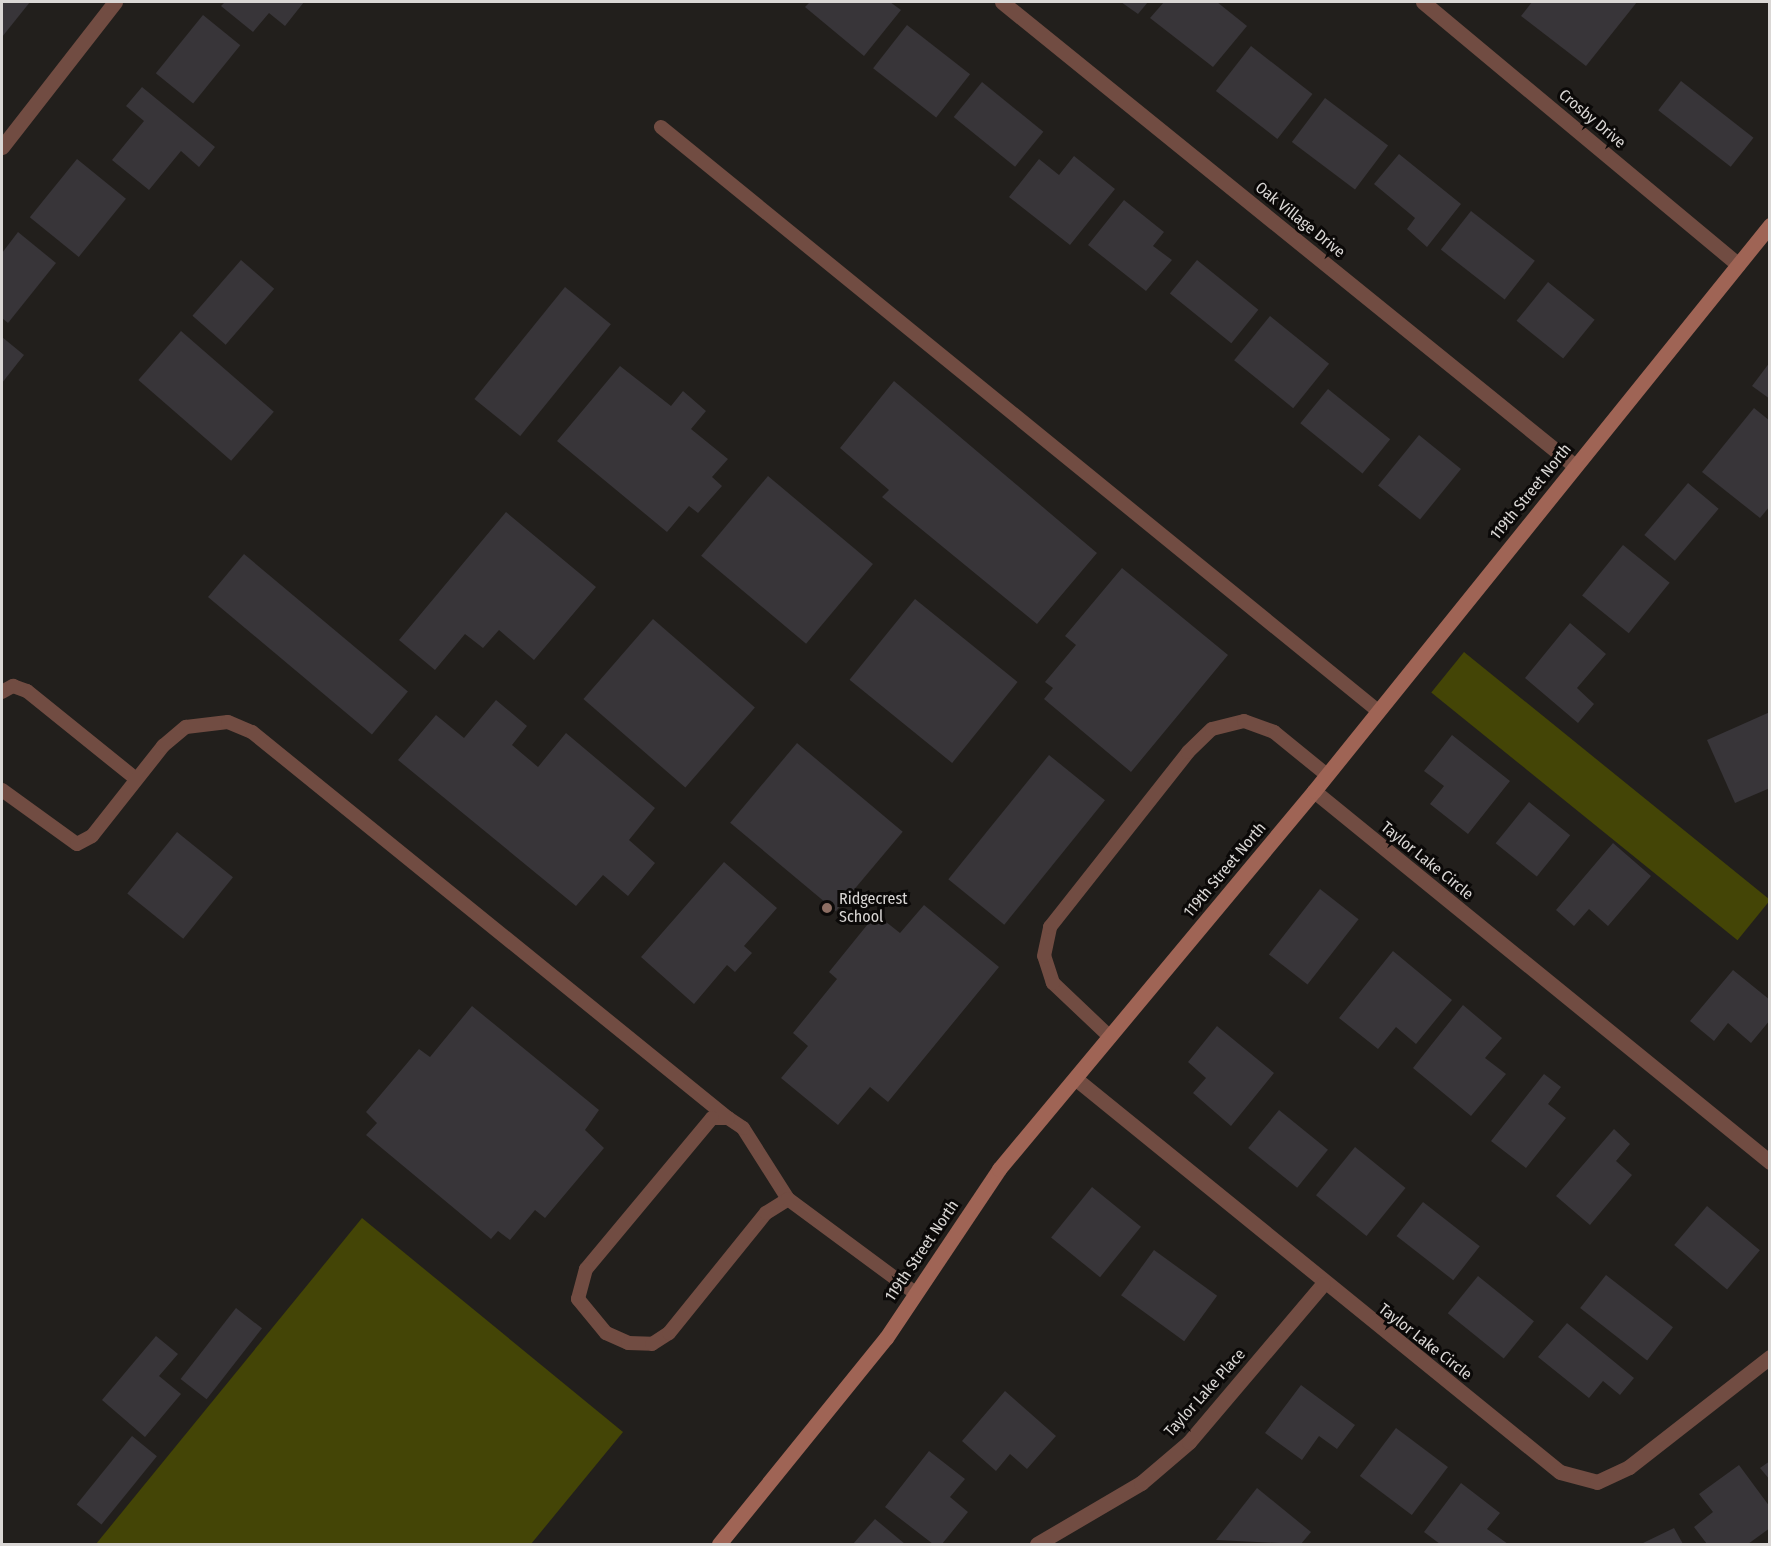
<!DOCTYPE html>
<html>
<head>
<meta charset="utf-8">
<style>
  body { margin:0 }
  #map { position:relative; width:1771px; height:1546px; overflow:hidden; background:#221f1c; font-family:"Fira Sans Condensed",sans-serif }
  div>[style] { position:absolute }
  [style*='--x'] { left:calc(var(--x)*1px); top:calc(var(--y)*1px); width:calc(var(--w)*1px); rotate:calc(var(--a)*1deg) }
  .green>* { inset:0; background:#444506; transform-origin:0 0 }
  .building>* { inset:0; background:#383539; transform-origin:0 0 }
  .lane>* { height:14px; margin:-7px; padding:0 7px; transform-origin:7px; border-radius:7px; background:#714c42 }
  .street>* { height:15px; margin:-7.5px; padding:0 7.5px; transform-origin:7.5px; border-radius:7.5px; background:#714c42 }
  .secondary>* { height:15px; margin:-7.5px; padding:0 7.5px; transform-origin:7.5px; border-radius:7.5px; background:#9f6455 }
  .dots>* { width:16px; height:16px; translate:-50% -50%; box-sizing:border-box; border:3px solid #0b0908; border-radius:50% }
  span { translate:-50% -50%; white-space:nowrap; text-align:center; line-height:1.15; -webkit-text-stroke:6px #0b0908; paint-order:stroke }
  .street-label { font-size:16px; color:#dad7d5 }
  .poi-label { font-size:16px; color:#dad7d5 }
  .left { translate:0 -50%; text-align:left }
  .frame { position:absolute; inset:0; border:3px solid #dad7d5; pointer-events:none }
</style>
</head>
<body>
<div id="map">
  <div class="green">
    <div style="left:1464px;top:652px;width:394px;height:52px;rotate:39deg"></div>
    <div style="clip-path:polygon(362px 1218px,623px 1432px,531px 1544px,96px 1544px)"></div>
  </div>
  <div class="building">
    <div style="clip-path:polygon(2px 2px,30px 2px,2px 37px)"></div>
    <div style="clip-path:polygon(225px 2px,304px 2px,285px 26px,269px 13px,253px 32px,221px 6px)"></div>
    <div style="clip-path:polygon(810px 2px,890px 2px,901px 10px,864px 56px,805px 7px)"></div>
    <div style="clip-path:polygon(1121px 2px,1148px 2px,1138px 14px)"></div>
    <div style="clip-path:polygon(1164px 2px,1217px 2px,1247px 26px,1213px 67px,1150px 18px)"></div>
    <div style="clip-path:polygon(1532px 2px,1637px 2px,1586px 66px,1521px 16px)"></div>
    <div style="left:203px;top:15px;width:48px;height:75px;rotate:39deg"></div>
    <div style="left:907px;top:25px;width:80px;height:55px;rotate:38deg"></div>
    <div style="left:1251px;top:46px;width:78px;height:57px;rotate:38deg"></div>
    <div style="left:1681px;top:81px;width:92px;height:37px;rotate:38deg"></div>
    <div style="left:982px;top:82px;width:79px;height:45px;rotate:39deg"></div>
    <div style="clip-path:polygon(142px 87px,215px 147px,199px 167px,181px 151px,149px 190px,112px 160px,144px 121px,126px 106px)"></div>
    <div style="left:1325px;top:98px;width:79px;height:55px;rotate:37deg"></div>
    <div style="clip-path:polygon(1399px 154px,1461px 204px,1427px 247px,1407px 229px,1415px 218px,1374px 184px)"></div>
    <div style="clip-path:polygon(1074px 156px,1115px 189px,1070px 245px,1009px 197px,1039px 159px,1059px 175px)"></div>
    <div style="left:77px;top:159px;width:63px;height:75px;rotate:39deg"></div>
    <div style="clip-path:polygon(1124px 200px,1164px 232px,1153px 246px,1172px 260px,1146px 291px,1088px 245px)"></div>
    <div style="left:1471px;top:211px;width:81px;height:49px;rotate:38deg"></div>
    <div style="clip-path:polygon(18px 232px,56px 263px,8px 323px,2px 318px,2px 253px)"></div>
    <div style="left:241px;top:260px;width:44px;height:74px;rotate:41deg"></div>
    <div style="left:1197px;top:260px;width:79px;height:43px;rotate:39deg"></div>
    <div style="left:1548px;top:282px;width:60px;height:50px;rotate:39deg"></div>
    <div style="left:565px;top:287px;width:59px;height:144px;rotate:39deg"></div>
    <div style="left:1270px;top:316px;width:76px;height:57px;rotate:39deg"></div>
    <div style="left:181px;top:331px;width:123px;height:65px;rotate:41deg"></div>
    <div style="clip-path:polygon(2px 337px,24px 355px,2px 383px)"></div>
    <div style="clip-path:polygon(1770px 362px,1770px 399px,1752px 386px)"></div>
    <div style="clip-path:polygon(620px 366px,671px 406px,683px 391px,706px 411px,691px 429px,728px 459px,712px 477px,722px 486px,698px 513px,689px 506px,667px 532px,557px 441px)"></div>
    <div style="clip-path:polygon(894px 381px,1097px 553px,1037px 624px,882px 497px,889px 490px,840px 448px)"></div>
    <div style="left:1328px;top:389px;width:80px;height:44px;rotate:39deg"></div>
    <div style="clip-path:polygon(1754px 408px,1770px 421px,1770px 506px,1760px 518px,1702px 472px)"></div>
    <div style="left:1419px;top:435px;width:54px;height:65px;rotate:39deg"></div>
    <div style="left:768px;top:476px;width:137px;height:104px;rotate:40deg"></div>
    <div style="left:1688px;top:483px;width:40px;height:68px;rotate:40deg"></div>
    <div style="clip-path:polygon(506px 512px,596px 587px,534px 660px,499px 630px,483px 648px,465px 634px,435px 670px,399px 640px)"></div>
    <div style="left:1623px;top:545px;width:60px;height:65px;rotate:39deg"></div>
    <div style="left:244px;top:554px;width:214px;height:56px;rotate:40deg"></div>
    <div style="clip-path:polygon(1122px 568px,1228px 655px,1131px 772px,1044px 699px,1053px 688px,1045px 682px,1076px 645px,1065px 636px)"></div>
    <div style="left:915px;top:599px;width:132px;height:104px;rotate:39deg"></div>
    <div style="left:653px;top:619px;width:135px;height:106px;rotate:41deg"></div>
    <div style="clip-path:polygon(1570px 623px,1606px 654px,1577px 688px,1594px 704px,1578px 723px,1525px 678px)"></div>
    <div style="clip-path:polygon(496px 700px,527px 726px,512px 745px,538px 767px,566px 733px,655px 808px,629px 840px,655px 863px,628px 896px,603px 875px,576px 906px,398px 760px,436px 715px,464px 738px)"></div>
    <div style="clip-path:polygon(1770px 712px,1770px 788px,1735px 803px,1707px 740px)"></div>
    <div style="clip-path:polygon(1452px 735px,1510px 781px,1468px 834px,1430px 804px,1444px 786px,1424px 771px)"></div>
    <div style="left:797px;top:743px;width:138px;height:104px;rotate:40deg"></div>
    <div style="left:1049px;top:755px;width:72px;height:160px;rotate:39deg"></div>
    <div style="left:1529px;top:802px;width:53px;height:53px;rotate:39deg"></div>
    <div style="left:177px;top:832px;width:72px;height:79px;rotate:39deg"></div>
    <div style="clip-path:polygon(1613px 843px,1651px 876px,1608px 926px,1589px 909px,1574px 926px,1556px 910px)"></div>
    <div style="clip-path:polygon(724px 862px,777px 908px,744px 946px,752px 953px,735px 972px,727px 965px,694px 1004px,641px 957px)"></div>
    <div style="left:1320px;top:889px;width:49px;height:83px;rotate:38deg"></div>
    <div style="clip-path:polygon(924px 905px,999px 967px,888px 1102px,870px 1087px,838px 1125px,781px 1078px,808px 1046px,793px 1033px,837px 979px,829px 972px,876px 914px,900px 933px)"></div>
    <div style="clip-path:polygon(1393px 951px,1452px 1000px,1416px 1044px,1396px 1027px,1378px 1049px,1339px 1018px)"></div>
    <div style="clip-path:polygon(1733px 970px,1770px 1000px,1770px 1020px,1751px 1043px,1728px 1023px,1714px 1041px,1690px 1021px)"></div>
    <div style="clip-path:polygon(1463px 1005px,1502px 1038px,1485px 1058px,1506px 1074px,1471px 1116px,1413px 1068px)"></div>
    <div style="clip-path:polygon(472px 1006px,599px 1110px,585px 1130px,604px 1148px,545px 1218px,535px 1210px,510px 1240px,498px 1231px,491px 1239px,366px 1135px,377px 1123px,366px 1112px,419px 1049px,430px 1057px)"></div>
    <div style="clip-path:polygon(1217px 1026px,1274px 1073px,1231px 1126px,1193px 1093px,1206px 1078px,1188px 1062px)"></div>
    <div style="clip-path:polygon(1544px 1074px,1561px 1087px,1548px 1104px,1566px 1118px,1526px 1168px,1491px 1141px)"></div>
    <div style="left:1279px;top:1110px;width:63px;height:49px;rotate:39deg"></div>
    <div style="clip-path:polygon(1614px 1129px,1630px 1144px,1616px 1161px,1632px 1175px,1590px 1225px,1556px 1196px)"></div>
    <div style="left:1355px;top:1147px;width:65px;height:62px;rotate:39deg"></div>
    <div style="left:1092px;top:1187px;width:63px;height:65px;rotate:39deg"></div>
    <div style="left:1423px;top:1202px;width:72px;height:43px;rotate:38deg"></div>
    <div style="left:1707px;top:1206px;width:69px;height:51px;rotate:40deg"></div>
    <div style="left:1154px;top:1250px;width:78px;height:56px;rotate:36deg"></div>
    <div style="left:1606px;top:1275px;width:85px;height:42px;rotate:38deg"></div>
    <div style="left:1478px;top:1276px;width:72px;height:48px;rotate:39deg"></div>
    <div style="left:236px;top:1308px;width:33px;height:90px;rotate:38deg"></div>
    <div style="clip-path:polygon(1567px 1323px,1634px 1378px,1620px 1395px,1603px 1381px,1589px 1398px,1538px 1357px)"></div>
    <div style="clip-path:polygon(156px 1336px,178px 1354px,159px 1376px,181px 1394px,145px 1437px,102px 1400px)"></div>
    <div style="clip-path:polygon(1301px 1385px,1355px 1425px,1337px 1449px,1319px 1436px,1302px 1460px,1265px 1433px)"></div>
    <div style="clip-path:polygon(1005px 1391px,1056px 1436px,1027px 1469px,1010px 1454px,996px 1471px,962px 1441px)"></div>
    <div style="left:1396px;top:1428px;width:65px;height:60px;rotate:37deg"></div>
    <div style="left:132px;top:1436px;width:32px;height:88px;rotate:39deg"></div>
    <div style="clip-path:polygon(929px 1451px,965px 1479px,950px 1497px,968px 1512px,942px 1544px,933px 1544px,885px 1507px)"></div>
    <div style="clip-path:polygon(1770px 1461px,1770px 1480px,1760px 1468px)"></div>
    <div style="clip-path:polygon(1739px 1465px,1770px 1507px,1770px 1528px,1748px 1544px,1707px 1544px,1694px 1527px,1713px 1512px,1699px 1494px)"></div>
    <div style="clip-path:polygon(1461px 1483px,1500px 1513px,1487px 1529px,1508px 1544px,1440px 1544px,1424px 1532px)"></div>
    <div style="clip-path:polygon(1257px 1488px,1311px 1532px,1301px 1544px,1216px 1540px)"></div>
    <div style="clip-path:polygon(875px 1519px,905px 1544px,853px 1544px)"></div>
    <div style="clip-path:polygon(1674px 1528px,1683px 1544px,1641px 1544px)"></div>
  </div>
  <div class="lane">
    <div style="--x:661;--y:127;--w:925;--a:39.16"></div>
    <div style="--x:2;--y:692;--w:13;--a:-29"></div>
    <div style="--x:13;--y:686;--w:15;--a:20"></div>
    <div style="--x:27;--y:691;--w:140;--a:38.9"></div>
    <div style="--x:2;--y:790;--w:92;--a:35.8"></div>
    <div style="--x:77;--y:844;--w:17;--a:-28"></div>
    <div style="--x:92;--y:836;--w:115;--a:-51.7"></div>
    <div style="--x:163;--y:746;--w:30;--a:-40"></div>
    <div style="--x:186;--y:727;--w:42;--a:-6.8"></div>
    <div style="--x:228;--y:722;--w:26;--a:23"></div>
    <div style="--x:252;--y:732;--w:613;--a:39.04"></div>
    <div style="--x:1110;--y:1037;--w:79;--a:-136.5"></div>
    <div style="--x:1053;--y:983;--w:28;--a:-108"></div>
    <div style="--x:1044;--y:956;--w:30;--a:-78"></div>
    <div style="--x:1050;--y:927;--w:223;--a:-51.7"></div>
    <div style="--x:1188;--y:752;--w:33;--a:-44"></div>
    <div style="--x:1212;--y:729;--w:33;--a:-14"></div>
    <div style="--x:1244;--y:721;--w:32;--a:20"></div>
    <div style="--x:1274;--y:732;--w:68;--a:39.1"></div>
    <div style="--x:788;--y:1199;--w:84;--a:-122.4"></div>
    <div style="--x:743;--y:1128;--w:18;--a:-146"></div>
    <div style="--x:728;--y:1118;--w:16;--a:180"></div>
    <div style="--x:712;--y:1118;--w:197;--a:129.8"></div>
    <div style="--x:586;--y:1269;--w:31;--a:105"></div>
    <div style="--x:578;--y:1299;--w:44;--a:50.5"></div>
    <div style="--x:606;--y:1333;--w:24;--a:24"></div>
    <div style="--x:628;--y:1343;--w:24;--a:2"></div>
    <div style="--x:652;--y:1344;--w:20;--a:-33"></div>
    <div style="--x:669;--y:1333;--w:154;--a:-51.1"></div>
    <div style="--x:766;--y:1213;--w:26;--a:-32"></div>
    <div style="--x:788;--y:1199;--w:158;--a:36.5"></div>
  </div>
  <div class="street">
    <div style="--x:1002;--y:2;--w:737;--a:39"></div>
    <div style="--x:1423;--y:2;--w:410;--a:39.8"></div>
    <div style="--x:2;--y:147;--w:184;--a:-52.1"></div>
    <div style="--x:1314;--y:791;--w:588;--a:39.13"></div>
    <div style="--x:1076;--y:1079;--w:623;--a:39.08"></div>
    <div style="--x:1560;--y:1472;--w:38;--a:15"></div>
    <div style="--x:1597;--y:1482;--w:35;--a:-25"></div>
    <div style="--x:1629;--y:1467;--w:179;--a:-38"></div>
    <div style="--x:1037;--y:1544;--w:121;--a:-30.4"></div>
    <div style="--x:1141;--y:1483;--w:63;--a:-40.5"></div>
    <div style="--x:1189;--y:1442;--w:207;--a:-49.7"></div>
  </div>
  <div class="secondary">
    <div style="--x:719;--y:1544;--w:265;--a:-51"></div>
    <div style="--x:886;--y:1338;--w:203;--a:-56.2"></div>
    <div style="--x:999;--y:1169;--w:492;--a:-50.2"></div>
    <div style="--x:1314;--y:791;--w:727;--a:-51.14"></div>
  </div>
  <div class="dots">
    <div style="left:827px;top:908px;background:#8d6e63"></div>
  </div>
  <div class="street-label">
    <span style="left:1592px;top:119px;rotate:40deg">Crosby Drive</span>
    <span style="left:1300px;top:220px;rotate:39deg">Oak Village Drive</span>
    <span style="left:1531px;top:492px;rotate:-51deg">119th Street North</span>
    <span style="left:1427px;top:861px;rotate:39deg">Taylor Lake Circle</span>
    <span style="left:1225px;top:870px;rotate:-50deg">119th Street North</span>
    <span style="left:922px;top:1251px;rotate:-56deg">119th Street North</span>
    <span style="left:1425px;top:1342px;rotate:38deg">Taylor Lake Circle</span>
    <span style="left:1205px;top:1393px;rotate:-48deg">Taylor Lake Place</span>
  </div>
  <div class="poi-label">
    <span class="left" style="left:839px;top:908px">Ridgecrest<br>School</span>
  </div>
  <div class="frame"></div>
</div>
</body>
</html>
